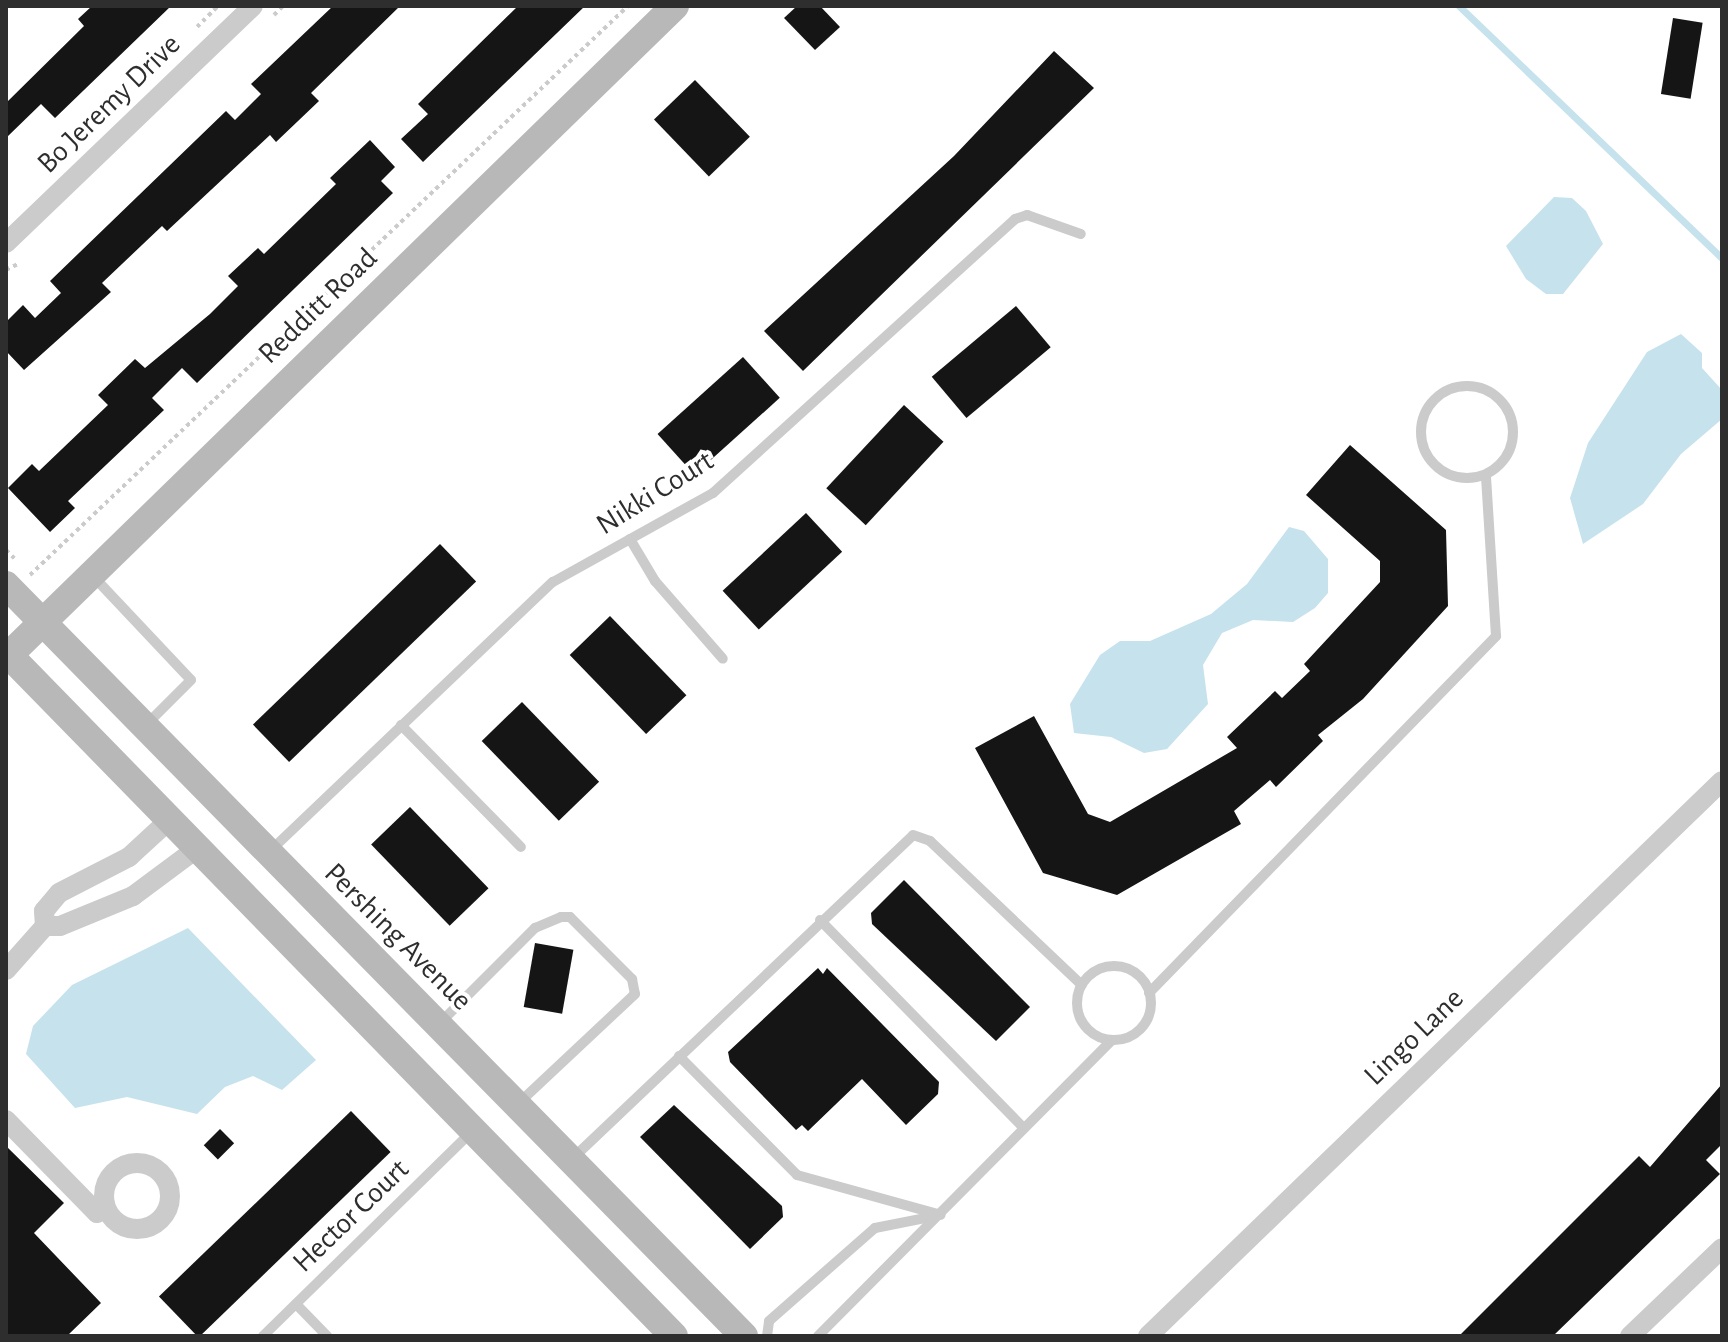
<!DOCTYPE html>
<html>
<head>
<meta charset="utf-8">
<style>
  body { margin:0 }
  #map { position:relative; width:1728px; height:1342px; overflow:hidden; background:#fff; font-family:"Alegreya Sans",sans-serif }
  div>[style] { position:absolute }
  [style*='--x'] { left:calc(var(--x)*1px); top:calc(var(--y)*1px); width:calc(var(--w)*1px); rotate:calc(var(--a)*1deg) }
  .water>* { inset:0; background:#c6e2ed }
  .stream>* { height:7px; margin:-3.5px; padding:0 3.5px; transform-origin:3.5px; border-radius:3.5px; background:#c6e2ed }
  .building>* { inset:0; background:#151515; transform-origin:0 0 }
  .path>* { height:4px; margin-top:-2px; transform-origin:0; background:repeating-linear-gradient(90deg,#cbcbcb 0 4px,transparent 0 8px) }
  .lane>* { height:10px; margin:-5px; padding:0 5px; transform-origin:5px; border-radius:5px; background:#cbcbcb }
  .lane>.ring { margin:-5px; padding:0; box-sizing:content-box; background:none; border:10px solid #cbcbcb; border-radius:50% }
  .street>* { height:20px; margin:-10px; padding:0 10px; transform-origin:10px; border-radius:10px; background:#cbcbcb }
  .street>.ring { margin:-10px; padding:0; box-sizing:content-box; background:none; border:20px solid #cbcbcb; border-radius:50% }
  .secondary>* { height:28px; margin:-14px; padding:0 14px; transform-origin:14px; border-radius:14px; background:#b8b8b8 }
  span { translate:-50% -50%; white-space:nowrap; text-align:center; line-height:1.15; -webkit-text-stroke:8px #fff; paint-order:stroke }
  .street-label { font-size:30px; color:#2e2e2e }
  .frame { position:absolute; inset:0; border:8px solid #2e2e2e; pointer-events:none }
</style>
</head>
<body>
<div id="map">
  <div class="water">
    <div style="clip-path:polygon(1554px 197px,1572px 198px,1586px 211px,1603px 244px,1563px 294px,1546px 294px,1526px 279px,1506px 246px)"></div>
    <div style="clip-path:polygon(1681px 334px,1702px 353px,1702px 368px,1722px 390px,1722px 419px,1681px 454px,1643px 504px,1583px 544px,1570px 498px,1588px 443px,1647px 352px)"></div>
    <div style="clip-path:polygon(1289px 527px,1304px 531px,1328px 559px,1328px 593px,1315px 608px,1293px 622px,1253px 620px,1222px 633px,1203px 665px,1208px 704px,1167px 749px,1144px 753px,1111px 737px,1074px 733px,1070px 704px,1100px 655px,1120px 641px,1150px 641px,1211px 614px,1247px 584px)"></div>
    <div style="clip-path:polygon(188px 928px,316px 1060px,282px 1090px,253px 1076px,225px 1087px,197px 1114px,127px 1097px,75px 1108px,26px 1054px,33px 1026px,72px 985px)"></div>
  </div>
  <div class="stream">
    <div style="--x:1459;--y:6;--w:364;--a:43.8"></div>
  </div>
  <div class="building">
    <div style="clip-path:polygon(92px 6px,171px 6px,55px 118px,41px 104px,6px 138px,6px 103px,84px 26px,78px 19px)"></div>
    <div style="clip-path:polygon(333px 6px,400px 6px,311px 93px,319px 101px,276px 142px,270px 135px,167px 231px,162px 226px,102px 283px,111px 292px,24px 370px,6px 351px,6px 322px,23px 305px,35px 318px,61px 293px,50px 281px,226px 111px,235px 120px,261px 94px,251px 84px)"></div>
    <div style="clip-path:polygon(518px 6px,585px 6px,423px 162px,401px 139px,428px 114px,418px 104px)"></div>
    <div style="clip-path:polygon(797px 6px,820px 6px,840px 27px,815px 50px,784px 18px)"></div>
    <div style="left:1673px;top:18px;width:30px;height:77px;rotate:9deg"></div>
    <div style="clip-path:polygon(1054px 51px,1094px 88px,803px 371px,764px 331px,954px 156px)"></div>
    <div style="left:695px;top:80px;width:79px;height:57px;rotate:46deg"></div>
    <div style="clip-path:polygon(370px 140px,395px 167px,381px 181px,393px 193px,197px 383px,182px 368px,152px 398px,164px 410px,68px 501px,75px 508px,50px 532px,8px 488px,32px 464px,39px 471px,108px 405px,98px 395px,135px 359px,145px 368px,210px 314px,238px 286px,228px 276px,258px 248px,264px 254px,336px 184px,330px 178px)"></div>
    <div style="left:1016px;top:306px;width:54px;height:110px;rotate:50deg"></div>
    <div style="left:743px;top:357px;width:55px;height:115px;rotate:48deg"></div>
    <div style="left:904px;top:405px;width:54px;height:114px;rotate:43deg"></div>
    <div style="clip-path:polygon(1350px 445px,1446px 530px,1448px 606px,1363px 699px,1318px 735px,1323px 741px,1276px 787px,1270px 780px,1234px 811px,1241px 824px,1117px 895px,1043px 873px,975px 748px,1034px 716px,1088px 814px,1110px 822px,1237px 748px,1227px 737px,1275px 691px,1282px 698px,1310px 671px,1304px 664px,1380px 582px,1380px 561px,1306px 495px)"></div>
    <div style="left:806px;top:513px;width:53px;height:114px;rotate:47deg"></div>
    <div style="left:440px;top:544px;width:52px;height:260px;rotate:46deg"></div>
    <div style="left:610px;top:616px;width:110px;height:56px;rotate:46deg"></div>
    <div style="left:522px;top:702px;width:111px;height:56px;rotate:46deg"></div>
    <div style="left:410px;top:807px;width:113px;height:54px;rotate:46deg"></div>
    <div style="clip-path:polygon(904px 880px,1030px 1007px,996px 1041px,872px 924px,871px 913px)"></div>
    <div style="left:535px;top:943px;width:39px;height:65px;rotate:10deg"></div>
    <div style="clip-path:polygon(818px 968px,823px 974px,827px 968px,939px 1082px,938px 1094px,906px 1125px,862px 1079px,808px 1131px,802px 1125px,796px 1130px,730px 1062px,728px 1052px)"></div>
    <div style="clip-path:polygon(1722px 1084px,1722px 1144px,1706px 1160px,1720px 1174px,1553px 1336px,1459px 1336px,1639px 1156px,1650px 1167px)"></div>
    <div style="clip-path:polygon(674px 1105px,782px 1206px,783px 1217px,750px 1249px,640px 1137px)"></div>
    <div style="left:351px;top:1111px;width:57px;height:267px;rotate:46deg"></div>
    <div style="left:220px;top:1129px;width:20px;height:23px;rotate:45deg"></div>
    <div style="clip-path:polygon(6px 1146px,64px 1203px,34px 1233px,101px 1303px,67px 1336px,6px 1336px)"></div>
  </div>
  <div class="path">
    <div style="--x:274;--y:15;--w:13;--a:-45"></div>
    <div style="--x:197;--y:27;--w:30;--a:-45"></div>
    <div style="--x:6;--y:270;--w:13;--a:-27"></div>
    <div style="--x:6;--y:550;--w:14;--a:45"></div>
    <div style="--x:30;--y:575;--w:825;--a:-43.58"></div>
  </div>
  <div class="lane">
    <div class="ring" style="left:1421px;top:386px;width:82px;height:82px"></div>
    <div style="--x:630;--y:539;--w:49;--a:59.2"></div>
    <div style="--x:655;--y:581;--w:103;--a:48.9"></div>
    <div style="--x:92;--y:575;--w:144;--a:46.7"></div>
    <div style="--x:191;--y:680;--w:64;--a:135"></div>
    <div style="--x:401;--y:725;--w:171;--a:45.5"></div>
    <div style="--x:269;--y:852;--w:392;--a:-43.6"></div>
    <div style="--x:553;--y:582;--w:183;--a:-29.1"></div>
    <div style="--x:713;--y:493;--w:408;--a:-42.2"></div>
    <div style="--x:1015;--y:219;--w:13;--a:-18"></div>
    <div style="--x:1027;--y:215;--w:57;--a:19.4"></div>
    <div style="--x:820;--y:920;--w:291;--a:45.6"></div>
    <div class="ring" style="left:1077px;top:966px;width:64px;height:64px"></div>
    <div style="--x:1149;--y:993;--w:498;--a:-45.8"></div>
    <div style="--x:1496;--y:636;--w:160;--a:-93.6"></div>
    <div style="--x:439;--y:1024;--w:136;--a:-45"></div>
    <div style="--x:535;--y:928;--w:28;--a:-23"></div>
    <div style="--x:561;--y:917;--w:9;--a:0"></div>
    <div style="--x:570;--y:917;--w:88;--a:45"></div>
    <div style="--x:632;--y:979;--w:15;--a:79"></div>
    <div style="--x:635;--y:994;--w:161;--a:136.8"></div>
    <div style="--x:679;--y:1056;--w:168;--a:45.2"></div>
    <div style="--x:797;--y:1175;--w:149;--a:15.5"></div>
    <div style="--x:572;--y:1159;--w:470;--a:-43.5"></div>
    <div style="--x:913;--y:835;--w:18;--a:19"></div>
    <div style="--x:930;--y:841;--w:209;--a:43.5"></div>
    <div style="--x:296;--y:1304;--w:45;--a:45.9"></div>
    <div style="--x:263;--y:1336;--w:291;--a:-44.4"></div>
    <div style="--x:767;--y:1336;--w:15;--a:-82"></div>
    <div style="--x:769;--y:1321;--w:141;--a:-41.3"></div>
    <div style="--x:875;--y:1228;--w:61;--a:-11.3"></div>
    <div style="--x:818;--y:1336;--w:417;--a:-45.2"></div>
  </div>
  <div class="street">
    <div style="--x:6;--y:243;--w:342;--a:-43.8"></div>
    <div style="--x:45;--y:926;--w:15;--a:0"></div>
    <div style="--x:60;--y:926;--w:79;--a:-22.3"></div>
    <div style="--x:133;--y:896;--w:77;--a:-36.6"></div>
    <div style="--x:6;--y:970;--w:59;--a:-48.4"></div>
    <div style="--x:45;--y:926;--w:15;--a:-94"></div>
    <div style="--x:44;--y:911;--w:23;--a:-50"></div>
    <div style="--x:59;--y:893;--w:79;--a:-27.2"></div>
    <div style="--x:129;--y:857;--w:53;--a:-42.7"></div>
    <div style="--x:6;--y:1120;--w:130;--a:45.6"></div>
    <div style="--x:97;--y:1213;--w:12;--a:-48"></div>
    <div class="ring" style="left:104px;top:1163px;width:46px;height:46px"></div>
    <div style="--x:1148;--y:1336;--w:798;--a:-44.04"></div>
    <div style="--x:1630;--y:1336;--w:127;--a:-43.7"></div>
  </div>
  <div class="secondary">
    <div style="--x:6;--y:585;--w:1053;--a:45.5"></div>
    <div style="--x:6;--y:652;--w:956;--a:45.68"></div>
    <div style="--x:9;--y:655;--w:930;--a:-44.26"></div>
  </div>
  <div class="street-label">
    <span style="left:109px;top:104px;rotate:-44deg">Bo Jeremy Drive</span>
    <span style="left:318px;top:306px;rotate:-44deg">Redditt Road</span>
    <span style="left:655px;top:493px;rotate:-32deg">Nikki Court</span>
    <span style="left:398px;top:937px;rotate:45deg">Pershing Avenue</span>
    <span style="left:1414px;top:1037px;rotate:-44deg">Lingo Lane</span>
    <span style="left:351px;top:1216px;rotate:-44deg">Hector Court</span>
  </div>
  <div class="frame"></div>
</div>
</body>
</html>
